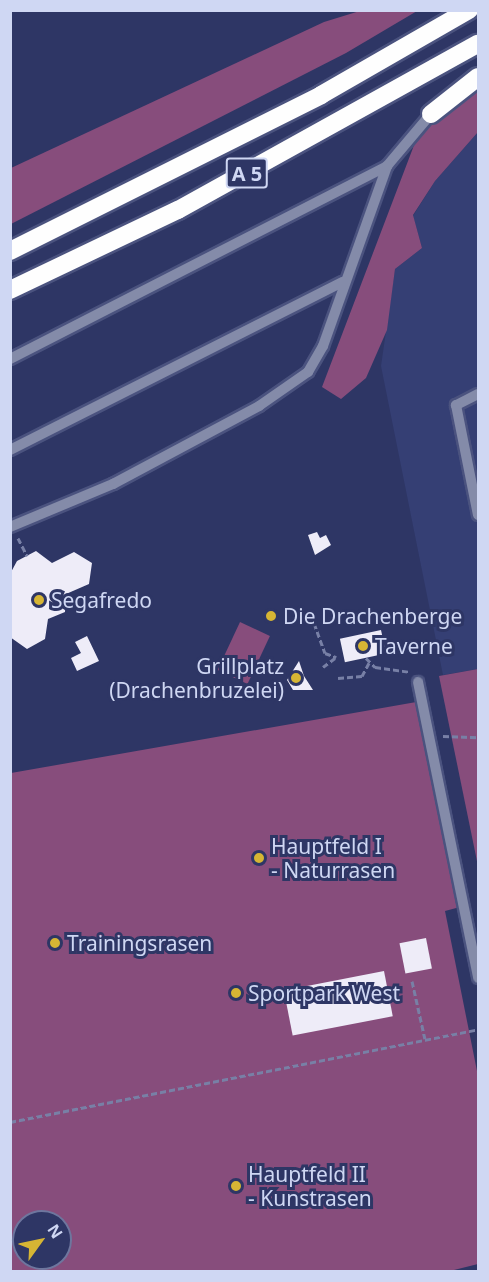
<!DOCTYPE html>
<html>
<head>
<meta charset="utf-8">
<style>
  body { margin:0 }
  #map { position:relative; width:489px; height:1282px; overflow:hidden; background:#2e3665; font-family:"Noto Sans",sans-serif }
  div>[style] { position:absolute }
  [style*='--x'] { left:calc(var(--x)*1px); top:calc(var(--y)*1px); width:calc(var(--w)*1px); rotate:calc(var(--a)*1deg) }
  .built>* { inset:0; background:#353f74 }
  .green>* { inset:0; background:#874d7c; transform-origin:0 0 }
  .building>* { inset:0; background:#eeecf8; transform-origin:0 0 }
  .path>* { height:3px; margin-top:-1.5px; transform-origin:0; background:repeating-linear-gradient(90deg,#7880a6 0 6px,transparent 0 9px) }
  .roads { filter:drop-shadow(2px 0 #4b537f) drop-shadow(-2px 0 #4b537f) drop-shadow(0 2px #4b537f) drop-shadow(0 -2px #4b537f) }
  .minor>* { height:10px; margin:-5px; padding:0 5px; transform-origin:5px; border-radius:5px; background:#848ba9 }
  .highway>* { height:18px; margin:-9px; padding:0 9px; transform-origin:9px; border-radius:9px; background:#fefefe }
  .dots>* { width:16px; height:16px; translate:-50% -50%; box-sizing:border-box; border:3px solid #2e3665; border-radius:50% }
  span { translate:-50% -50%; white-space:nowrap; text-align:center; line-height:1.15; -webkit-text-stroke:6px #2e3665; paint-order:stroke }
  .shield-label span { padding:2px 4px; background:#2e3665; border:2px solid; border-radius:4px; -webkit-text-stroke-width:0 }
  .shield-label { font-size:20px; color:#cfd7f3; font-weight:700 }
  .poi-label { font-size:21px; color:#cfd7f3 }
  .left { translate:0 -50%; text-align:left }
  .right { translate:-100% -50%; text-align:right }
  .frame { position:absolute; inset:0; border:12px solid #cfd7f3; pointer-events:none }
  .north { position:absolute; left:12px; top:1210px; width:60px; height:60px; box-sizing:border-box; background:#2e3665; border:2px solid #6e769e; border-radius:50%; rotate:57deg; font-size:16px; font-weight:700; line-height:24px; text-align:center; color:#cfd7f3 }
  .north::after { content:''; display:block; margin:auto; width:21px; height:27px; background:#d6b534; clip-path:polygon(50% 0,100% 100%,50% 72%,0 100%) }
</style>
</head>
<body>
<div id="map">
  <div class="built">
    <div style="clip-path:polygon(478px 132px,478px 669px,443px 675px,381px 366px,395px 269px,422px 248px,413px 216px,435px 181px)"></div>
  </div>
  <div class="green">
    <div style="clip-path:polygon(363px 10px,417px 11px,346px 53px,11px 224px,11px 168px,324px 22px)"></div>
    <div style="clip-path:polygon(478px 84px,478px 132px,435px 181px,413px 215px,422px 248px,395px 269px,387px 330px,366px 378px,341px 399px,322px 387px,416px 140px,453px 98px)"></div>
    <div style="left:240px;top:622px;width:33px;height:53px;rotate:25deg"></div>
    <div style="clip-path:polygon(478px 669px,478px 866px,439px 676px)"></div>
    <div style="clip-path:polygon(evenodd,422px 701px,460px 907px,445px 911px,478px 1076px,478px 1264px,446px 1272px,11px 1271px,11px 773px,422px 701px,24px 1222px,60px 1222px,60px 1258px,24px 1258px,24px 1222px)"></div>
  </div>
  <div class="building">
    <div style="clip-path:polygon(317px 532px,320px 538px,326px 535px,331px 545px,315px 555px,308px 535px)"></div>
    <div style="clip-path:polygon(36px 551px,52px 563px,74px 552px,92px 563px,89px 584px,66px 594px,65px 612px,48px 619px,45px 639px,27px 649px,10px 637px,10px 574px,17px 561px)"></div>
    <div style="left:381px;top:630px;width:24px;height:42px;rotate:78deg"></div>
    <div style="clip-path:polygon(87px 636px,99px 661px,77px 671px,71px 658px,81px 653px,75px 642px)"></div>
    <div style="clip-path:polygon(299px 661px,304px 676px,313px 690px,293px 690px,287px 680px)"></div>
    <div style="left:426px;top:938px;width:31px;height:27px;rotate:79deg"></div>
    <div style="left:384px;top:971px;width:46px;height:102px;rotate:79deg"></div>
  </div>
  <div class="path">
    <div style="--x:18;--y:538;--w:20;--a:63"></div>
    <div style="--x:314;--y:623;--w:32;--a:70"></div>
    <div style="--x:325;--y:653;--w:12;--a:20"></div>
    <div style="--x:366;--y:658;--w:13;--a:45"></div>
    <div style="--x:375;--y:667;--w:35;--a:8"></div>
    <div style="--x:323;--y:667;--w:15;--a:-37"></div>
    <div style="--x:338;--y:678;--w:24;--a:-5"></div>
    <div style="--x:362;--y:676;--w:15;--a:-62"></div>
    <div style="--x:443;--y:736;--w:35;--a:2"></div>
    <div style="--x:412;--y:981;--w:59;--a:77.4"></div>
    <div style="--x:10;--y:1122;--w:477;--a:-11.2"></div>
  </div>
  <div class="roads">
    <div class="minor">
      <div style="--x:10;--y:359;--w:424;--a:-27.1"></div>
      <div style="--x:478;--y:394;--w:25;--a:153"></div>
      <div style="--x:456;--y:405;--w:112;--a:78.7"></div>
      <div style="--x:10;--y:450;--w:373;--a:-26.8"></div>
      <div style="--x:10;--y:527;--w:112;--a:-22.7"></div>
      <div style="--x:113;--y:484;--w:166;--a:-28.1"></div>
      <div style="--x:259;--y:406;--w:60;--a:-34.8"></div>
      <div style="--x:308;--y:372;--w:30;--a:-60"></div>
      <div style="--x:323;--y:346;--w:191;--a:-70.4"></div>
      <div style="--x:387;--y:166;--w:68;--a:-49.8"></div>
      <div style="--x:418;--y:682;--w:302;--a:78.5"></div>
    </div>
    <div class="highway">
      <div style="--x:431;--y:114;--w:60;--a:-38.2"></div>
      <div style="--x:10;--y:251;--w:348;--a:-26.6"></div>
      <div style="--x:321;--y:95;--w:171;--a:-29.9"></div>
      <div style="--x:10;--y:290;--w:186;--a:-25.5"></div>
      <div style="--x:178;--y:210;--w:343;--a:-29"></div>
    </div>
  </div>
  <div class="dots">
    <div style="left:39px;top:600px;background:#d6b534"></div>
    <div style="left:271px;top:616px;background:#d6b534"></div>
    <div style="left:363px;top:646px;background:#d6b534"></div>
    <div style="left:296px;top:678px;background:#d6b534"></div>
    <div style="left:259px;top:858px;background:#d6b534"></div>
    <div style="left:55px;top:943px;background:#d6b534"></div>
    <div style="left:236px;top:993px;background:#d6b534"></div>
    <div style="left:236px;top:1186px;background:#d6b534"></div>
  </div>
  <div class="shield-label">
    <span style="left:247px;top:173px">A 5</span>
  </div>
  <div class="poi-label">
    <span class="left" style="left:51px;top:600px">Segafredo</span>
    <span class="left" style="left:283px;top:616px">Die Drachenberge</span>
    <span class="left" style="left:375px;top:646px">Taverne</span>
    <span class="right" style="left:284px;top:678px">Grillplatz<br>(Drachenbruzelei)</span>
    <span class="left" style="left:271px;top:858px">Hauptfeld I<br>- Naturrasen</span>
    <span class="left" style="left:67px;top:943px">Trainingsrasen</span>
    <span class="left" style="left:248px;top:993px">Sportpark West</span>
    <span class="left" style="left:248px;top:1186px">Hauptfeld II<br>- Kunstrasen</span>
  </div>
  <div class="frame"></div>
  <div class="north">N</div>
</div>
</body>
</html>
